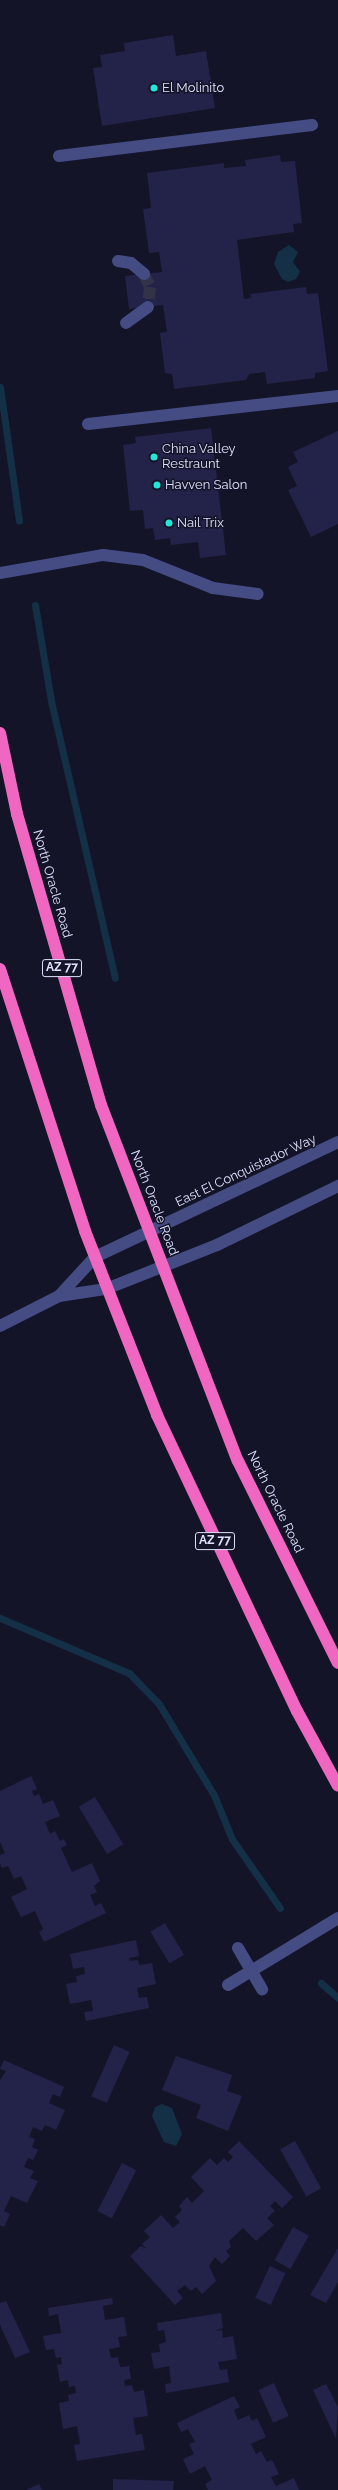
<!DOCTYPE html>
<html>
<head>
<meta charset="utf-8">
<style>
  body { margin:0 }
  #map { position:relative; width:338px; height:2490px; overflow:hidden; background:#141429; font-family:Raleway,sans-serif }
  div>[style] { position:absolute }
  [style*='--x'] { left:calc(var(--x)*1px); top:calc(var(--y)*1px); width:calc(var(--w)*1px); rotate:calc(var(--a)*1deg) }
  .water>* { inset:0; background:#133047 }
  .stream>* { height:7px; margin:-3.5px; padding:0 3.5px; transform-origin:3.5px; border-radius:3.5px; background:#133047 }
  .building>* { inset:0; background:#232248; transform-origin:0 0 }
  .minor-tunnel>* { height:12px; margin-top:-6px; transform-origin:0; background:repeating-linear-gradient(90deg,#323349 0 12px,transparent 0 18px) }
  .minor>* { height:12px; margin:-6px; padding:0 6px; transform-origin:6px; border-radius:6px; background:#444c83 }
  .highway>* { height:12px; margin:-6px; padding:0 6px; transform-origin:6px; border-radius:6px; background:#ef67c0 }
  .dots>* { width:11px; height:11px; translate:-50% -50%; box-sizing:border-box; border:2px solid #141429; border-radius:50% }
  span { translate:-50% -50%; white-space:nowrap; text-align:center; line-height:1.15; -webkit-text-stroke:3px #141429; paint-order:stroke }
  .shield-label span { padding:1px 3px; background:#141429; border:1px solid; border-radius:3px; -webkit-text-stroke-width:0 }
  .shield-label { font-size:12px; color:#dfe1fc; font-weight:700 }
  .poi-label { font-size:13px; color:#dfe1fc }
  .left { translate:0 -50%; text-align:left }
  .street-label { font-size:13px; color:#dfe1fc }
</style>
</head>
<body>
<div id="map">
  <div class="water">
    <div style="clip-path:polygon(289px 245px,298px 252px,293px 262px,300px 272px,296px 279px,288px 282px,282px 279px,274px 264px,278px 252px)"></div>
    <div style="clip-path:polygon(162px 2104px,172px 2108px,182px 2134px,176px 2146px,164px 2142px,152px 2116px,155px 2107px)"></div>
  </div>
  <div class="stream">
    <div style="--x:0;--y:387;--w:135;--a:81.9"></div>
    <div style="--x:35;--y:605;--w:97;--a:80.5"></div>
    <div style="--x:51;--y:701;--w:284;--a:77"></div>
    <div style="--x:0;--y:1618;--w:140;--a:23.1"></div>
    <div style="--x:129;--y:1673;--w:43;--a:45.9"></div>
    <div style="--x:159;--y:1704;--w:106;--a:58.9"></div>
    <div style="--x:214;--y:1795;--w:48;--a:67.8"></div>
    <div style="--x:232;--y:1839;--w:84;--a:55.2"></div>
    <div style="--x:321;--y:1983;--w:23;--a:41"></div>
  </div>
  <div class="building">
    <div style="clip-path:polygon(173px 35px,176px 56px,206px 51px,215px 108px,102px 126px,93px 68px,102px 67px,100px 55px,125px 51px,124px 43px)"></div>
    <div style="clip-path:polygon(280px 155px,281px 162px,295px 161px,302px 223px,293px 224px,294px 232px,237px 240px,244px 299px,251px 298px,250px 294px,306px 287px,307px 294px,318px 293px,328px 371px,315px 373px,315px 378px,267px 384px,265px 372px,249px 374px,246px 380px,174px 389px,172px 374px,165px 373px,160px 333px,167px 332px,163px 305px,129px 309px,125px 276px,162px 272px,159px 252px,149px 253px,143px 209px,151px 208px,147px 173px,224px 163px,224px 168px,246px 166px,245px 160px)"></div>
    <div style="clip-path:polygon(211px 428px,226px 555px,200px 558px,198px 542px,171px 545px,170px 538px,155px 540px,153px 528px,145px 529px,143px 510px,130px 511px,123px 445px,136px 443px,135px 437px)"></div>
    <div style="clip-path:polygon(338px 431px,338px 524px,311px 537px,288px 490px,297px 486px,288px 467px,298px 462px,293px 452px)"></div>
    <div style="clip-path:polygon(31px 1776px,37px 1789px,32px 1791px,34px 1796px,39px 1794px,43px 1804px,53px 1800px,60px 1816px,45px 1822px,50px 1834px,55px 1831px,60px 1841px,64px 1839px,67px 1845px,61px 1848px,72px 1872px,92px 1863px,100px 1881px,94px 1886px,97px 1892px,90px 1895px,95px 1906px,101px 1903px,106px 1913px,44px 1942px,39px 1932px,43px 1929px,35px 1911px,21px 1917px,11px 1897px,27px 1889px,21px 1876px,14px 1879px,8px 1866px,2px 1868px,0 1863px,0 1855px,5px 1853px,0 1842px,0 1791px)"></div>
    <div style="left:95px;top:1797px;width:55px;height:19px;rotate:59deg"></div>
    <div style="left:165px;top:1923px;width:37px;height:17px;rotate:59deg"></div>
    <div style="clip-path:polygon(136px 1940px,139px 1956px,129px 1958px,130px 1961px,138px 1960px,139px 1965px,152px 1963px,156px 1984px,137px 1988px,139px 1998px,147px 1997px,149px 2008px,86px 2021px,84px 2012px,93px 2011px,91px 2000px,70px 2004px,66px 1984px,77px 1982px,76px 1976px,85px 1974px,84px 1967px,73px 1969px,70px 1954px)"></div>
    <div style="left:114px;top:2045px;width:17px;height:56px;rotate:24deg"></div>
    <div style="clip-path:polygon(176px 2056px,232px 2075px,227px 2091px,242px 2096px,228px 2131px,196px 2118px,201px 2105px,162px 2090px)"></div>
    <div style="clip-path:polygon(4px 2060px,64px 2087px,60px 2097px,53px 2094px,49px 2103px,65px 2110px,56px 2130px,45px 2125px,42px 2131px,33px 2127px,29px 2137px,35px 2139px,32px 2147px,38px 2150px,33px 2160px,28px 2158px,24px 2167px,34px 2171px,30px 2178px,38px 2181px,27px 2203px,11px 2196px,4px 2211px,10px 2214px,4px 2227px,0 2225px,0 2080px,6px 2071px,0 2069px)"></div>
    <div style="clip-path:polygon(239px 2141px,293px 2197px,282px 2208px,275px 2201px,270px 2206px,275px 2211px,267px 2218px,274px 2225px,256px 2241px,243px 2228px,229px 2241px,231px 2247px,226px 2251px,230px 2256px,222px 2264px,215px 2257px,209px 2266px,216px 2281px,202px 2294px,196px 2287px,191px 2291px,185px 2285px,177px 2291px,183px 2298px,175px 2305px,130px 2256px,141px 2246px,147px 2249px,142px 2244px,150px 2237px,144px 2231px,161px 2215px,173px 2228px,180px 2222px,175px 2217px,182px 2210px,179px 2206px,187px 2197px,192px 2203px,204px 2191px,191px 2177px,210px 2158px,217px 2165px,224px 2158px,228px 2162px,233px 2157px,228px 2152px)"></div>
    <div style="left:295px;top:2141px;width:54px;height:17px;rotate:61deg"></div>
    <div style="left:122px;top:2163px;width:16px;height:54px;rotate:27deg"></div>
    <div style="left:293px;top:2227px;width:18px;height:38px;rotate:29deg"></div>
    <div style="clip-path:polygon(338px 2248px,338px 2282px,326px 2303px,310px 2295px)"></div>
    <div style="left:270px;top:2266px;width:17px;height:35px;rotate:25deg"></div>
    <div style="clip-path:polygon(112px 2298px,113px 2304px,103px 2306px,105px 2320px,124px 2317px,127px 2336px,118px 2337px,120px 2347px,109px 2349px,111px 2358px,118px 2357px,120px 2367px,129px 2366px,131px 2379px,124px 2380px,125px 2386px,132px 2385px,134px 2392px,144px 2390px,148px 2416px,133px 2418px,136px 2435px,142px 2434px,145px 2450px,77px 2461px,74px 2445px,80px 2444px,77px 2426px,63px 2429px,59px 2403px,69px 2401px,68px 2395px,76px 2393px,75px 2386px,69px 2387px,68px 2380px,60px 2382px,57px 2365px,62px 2364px,61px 2357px,56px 2358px,54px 2349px,46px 2350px,43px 2336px,61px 2333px,58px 2314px,49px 2316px,48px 2308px)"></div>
    <div style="clip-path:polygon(6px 2301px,30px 2352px,15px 2358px,0 2325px,0 2303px)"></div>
    <div style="clip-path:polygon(221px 2313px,223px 2328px,214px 2331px,222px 2330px,223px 2338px,233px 2336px,237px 2359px,218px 2362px,220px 2370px,227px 2369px,229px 2382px,166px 2393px,165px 2384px,171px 2383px,169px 2366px,154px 2369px,151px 2353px,160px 2352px,159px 2344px,166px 2342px,164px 2330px,158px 2331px,157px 2323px)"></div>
    <div style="left:274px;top:2383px;width:36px;height:17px;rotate:66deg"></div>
    <div style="clip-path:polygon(326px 2384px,338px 2407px,336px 2439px,313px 2390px)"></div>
    <div style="clip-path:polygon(234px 2396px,240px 2407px,234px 2410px,238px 2420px,249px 2415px,252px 2421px,257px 2418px,266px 2437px,251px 2444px,256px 2454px,261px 2451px,267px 2462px,272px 2460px,279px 2474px,271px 2477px,276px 2486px,294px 2478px,299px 2490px,208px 2490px,205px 2484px,212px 2480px,205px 2466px,190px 2474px,183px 2459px,194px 2454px,189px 2444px,195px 2442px,188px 2429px,181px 2432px,177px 2423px)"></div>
    <div style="clip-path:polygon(113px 2479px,174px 2481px,173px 2490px,113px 2490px)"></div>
    <div style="clip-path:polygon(39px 2484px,42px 2490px,26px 2490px)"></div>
  </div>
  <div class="minor-tunnel">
    <div style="--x:144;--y:274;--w:14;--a:65"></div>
    <div style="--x:150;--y:287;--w:20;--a:96"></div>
  </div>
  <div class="minor">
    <div style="--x:59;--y:156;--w:255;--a:-7"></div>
    <div style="--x:118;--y:261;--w:13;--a:9"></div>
    <div style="--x:131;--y:263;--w:17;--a:40"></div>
    <div style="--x:126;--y:323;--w:27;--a:-36"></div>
    <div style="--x:88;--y:424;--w:252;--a:-6.4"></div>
    <div style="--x:0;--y:573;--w:105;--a:-9.9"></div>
    <div style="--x:103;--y:555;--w:40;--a:7.1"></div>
    <div style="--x:143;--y:560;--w:75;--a:21.8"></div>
    <div style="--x:213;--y:588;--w:45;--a:7.6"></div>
    <div style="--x:59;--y:1296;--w:53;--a:-47.3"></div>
    <div style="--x:95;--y:1257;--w:269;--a:-25.3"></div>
    <div style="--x:0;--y:1326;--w:66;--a:-27"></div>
    <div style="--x:59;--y:1296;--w:48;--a:-8.5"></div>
    <div style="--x:106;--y:1289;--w:119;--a:-21.6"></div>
    <div style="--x:217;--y:1245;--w:135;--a:-26"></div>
    <div style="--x:238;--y:1948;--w:48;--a:59.7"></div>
    <div style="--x:228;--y:1985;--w:129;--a:-31.3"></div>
  </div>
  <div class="highway">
    <div style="--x:0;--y:733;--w:83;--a:78.1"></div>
    <div style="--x:17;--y:814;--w:303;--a:73.9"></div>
    <div style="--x:101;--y:1105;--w:381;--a:69"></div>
    <div style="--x:238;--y:1461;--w:225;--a:63.7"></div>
    <div style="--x:0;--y:969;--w:275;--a:72"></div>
    <div style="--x:85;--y:1231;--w:198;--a:68.6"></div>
    <div style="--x:157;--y:1415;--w:327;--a:64.7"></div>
    <div style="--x:297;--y:1711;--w:85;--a:61.3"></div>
  </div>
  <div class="dots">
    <div style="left:154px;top:88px;background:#1fe7d9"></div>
    <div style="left:154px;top:457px;background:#1fe7d9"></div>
    <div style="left:157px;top:485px;background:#1fe7d9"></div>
    <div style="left:169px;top:523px;background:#1fe7d9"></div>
  </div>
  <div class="shield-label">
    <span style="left:62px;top:968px">AZ 77</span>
    <span style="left:215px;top:1541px">AZ 77</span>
  </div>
  <div class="poi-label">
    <span class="left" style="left:162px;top:88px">El Molinito</span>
    <span class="left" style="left:162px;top:457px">China Valley<br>Restraunt</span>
    <span class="left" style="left:165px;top:485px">Havven Salon</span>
    <span class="left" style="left:177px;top:523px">Nail Trix</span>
  </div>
  <div class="street-label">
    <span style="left:52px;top:884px;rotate:74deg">North Oracle Road</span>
    <span style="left:246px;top:1171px;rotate:-25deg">East El Conquistador Way</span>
    <span style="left:154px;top:1203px;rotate:69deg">North Oracle Road</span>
    <span style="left:275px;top:1502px;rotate:64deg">North Oracle Road</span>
  </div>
</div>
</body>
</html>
